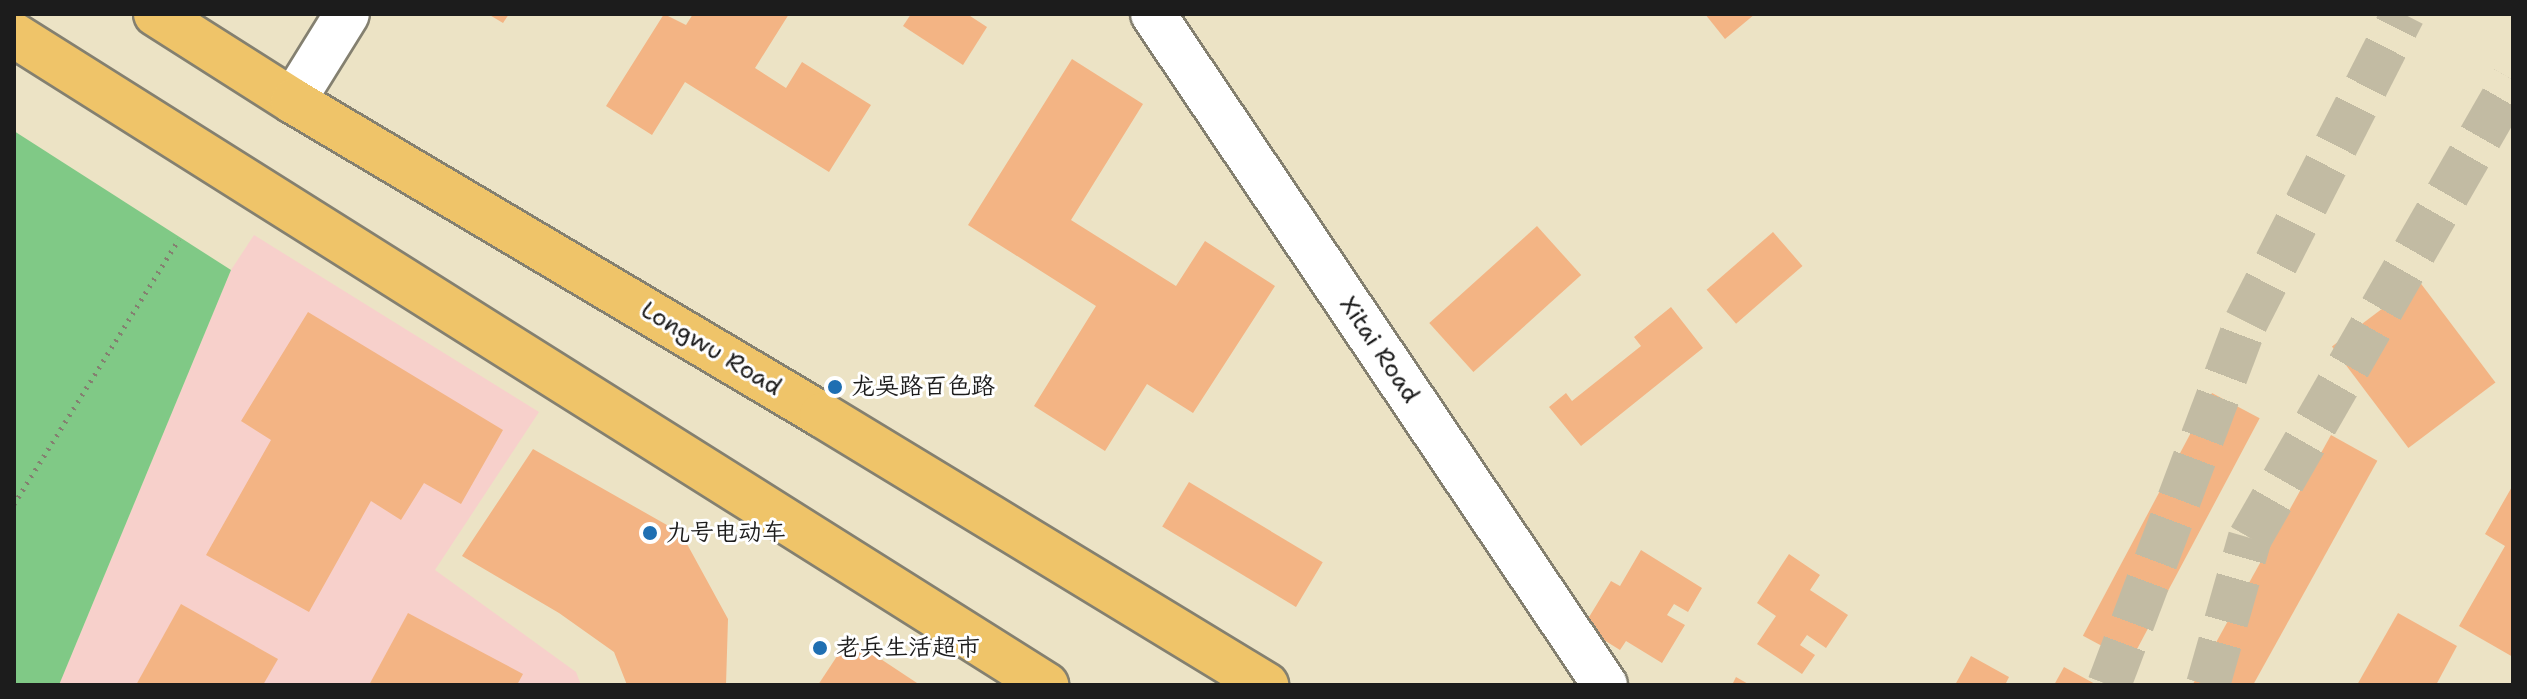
<!DOCTYPE html>
<html>
<head>
<meta charset="utf-8">
<style>
  body { margin:0 }
  #map { position:relative; width:2527px; height:699px; overflow:hidden; background:#ece3c5; font-family:"Shantell Sans","LXGW WenKai TC",sans-serif }
  div>[style] { position:absolute }
  [style*='--x'] { left:calc(var(--x)*1px); top:calc(var(--y)*1px); width:calc(var(--w)*1px); rotate:calc(var(--a)*1deg) }
  .built>* { inset:0; background:#f7d0cb }
  .green>* { inset:0; background:#80c986 }
  .building>* { inset:0; background:#f3b484; transform-origin:0 0 }
  .highway-tunnel>* { height:44px; margin-top:-22px; transform-origin:0; background:repeating-linear-gradient(90deg,#c2bba3 0 44px,transparent 0 66px) }
  .path>* { height:5px; margin-top:-2.5px; transform-origin:0; background:repeating-linear-gradient(90deg,#848070 0 2px,transparent 0 8px) }
  .roads { filter:drop-shadow(2px 0 #848070) drop-shadow(-2px 0 #848070) drop-shadow(0 2px #848070) drop-shadow(0 -2px #848070) }
  .minor>* { height:44px; margin:-22px; padding:0 22px; transform-origin:22px; border-radius:22px; background:#fff }
  .major>* { height:44px; margin:-22px; padding:0 22px; transform-origin:22px; border-radius:22px; background:#efc469 }
  .dots>* { width:22px; height:22px; translate:-50% -50%; box-sizing:border-box; border:4px solid #fff; border-radius:50% }
  span { translate:-50% -50%; white-space:nowrap; text-align:center; line-height:1.15; -webkit-text-stroke:6px #fff; paint-order:stroke }
  .street-label { font-size:24px; color:#1c1c1c }
  .poi-label { font-size:24px; color:#1c1c1c }
  .left { translate:0 -50%; text-align:left }
  .frame { position:absolute; inset:0; border:16px solid #1c1c1c; pointer-events:none }
</style>
</head>
<body>
<div id="map">
  <div class="built">
    <div style="clip-path:polygon(254px 235px,539px 412px,435px 570px,576px 672px,581px 685px,59px 685px,231px 270px)"></div>
  </div>
  <div class="green">
    <div style="clip-path:polygon(14px 131px,231px 270px,59px 685px,14px 685px)"></div>
  </div>
  <div class="building">
    <div style="clip-path:polygon(488px 14px,509px 14px,503px 23px)"></div>
    <div style="clip-path:polygon(664px 14px,686px 25px,693px 14px,789px 14px,755px 68px,786px 88px,802px 62px,871px 105px,829px 172px,685px 82px,652px 135px,606px 106px)"></div>
    <div style="clip-path:polygon(911px 14px,967px 14px,987px 27px,963px 65px,903px 26px)"></div>
    <div style="clip-path:polygon(1705px 14px,1755px 14px,1725px 39px)"></div>
    <div style="clip-path:polygon(1072px 59px,1143px 104px,1071px 220px,1176px 286px,1205px 241px,1275px 286px,1193px 413px,1147px 384px,1105px 451px,1034px 406px,1096px 306px,968px 225px)"></div>
    <div style="left:1537px;top:226px;width:66px;height:145px;rotate:48deg"></div>
    <div style="left:1773px;top:232px;width:45px;height:88px;rotate:49deg"></div>
    <div style="left:2419px;top:281px;width:127px;height:109px;rotate:53deg"></div>
    <div style="clip-path:polygon(1671px 307px,1703px 348px,1581px 446px,1549px 407px,1566px 393px,1572px 401px,1641px 346px,1634px 337px)"></div>
    <div style="clip-path:polygon(308px 312px,503px 430px,461px 504px,424px 483px,401px 520px,371px 501px,309px 612px,206px 555px,271px 440px,241px 421px)"></div>
    <div style="left:2212px;top:393px;width:54px;height:275px;rotate:28deg"></div>
    <div style="left:2331px;top:435px;width:53px;height:288px;rotate:29deg"></div>
    <div style="clip-path:polygon(533px 449px,681px 533px,728px 619px,726px 685px,627px 685px,614px 652px,559px 613px,462px 556px)"></div>
    <div style="left:1189px;top:482px;width:156px;height:52px;rotate:31deg"></div>
    <div style="clip-path:polygon(2513px 485px,2513px 657px,2459px 626px,2505px 546px,2485px 534px)"></div>
    <div style="clip-path:polygon(1641px 550px,1702px 588px,1688px 612px,1674px 604px,1667px 615px,1685px 625px,1662px 663px,1626px 641px,1620px 650px,1583px 627px,1611px 581px,1620px 586px)"></div>
    <div style="clip-path:polygon(1789px 554px,1820px 575px,1810px 590px,1848px 615px,1826px 648px,1807px 635px,1800px 645px,1815px 655px,1802px 674px,1757px 644px,1776px 616px,1757px 603px)"></div>
    <div style="clip-path:polygon(181px 604px,278px 659px,263px 685px,136px 685px)"></div>
    <div style="clip-path:polygon(408px 613px,523px 674px,517px 685px,369px 685px)"></div>
    <div style="clip-path:polygon(2398px 613px,2457px 646px,2436px 685px,2357px 685px)"></div>
    <div style="clip-path:polygon(849px 638px,920px 685px,818px 685px)"></div>
    <div style="clip-path:polygon(1971px 656px,2009px 677px,2005px 685px,1955px 685px)"></div>
    <div style="clip-path:polygon(2064px 667px,2097px 685px,2054px 685px)"></div>
    <div style="clip-path:polygon(1736px 677px,1750px 685px,1732px 685px)"></div>
  </div>
  <div class="highway-tunnel">
    <div style="--x:2109;--y:685;--w:388;--a:-69.3"></div>
    <div style="--x:2246;--y:322;--w:346;--a:-63"></div>
    <div style="--x:2208;--y:685;--w:153;--a:-74.1"></div>
    <div style="--x:2250;--y:538;--w:528;--a:-60.13"></div>
  </div>
  <div class="path">
    <div style="--x:14;--y:504;--w:312;--a:-58.1"></div>
  </div>
  <div class="roads">
    <div class="minor">
      <div style="--x:1153;--y:14;--w:809;--a:56.03"></div>
      <div style="--x:293;--y:101;--w:102;--a:-58.2"></div>
    </div>
    <div class="major">
      <div style="--x:156;--y:14;--w:162;--a:32.4"></div>
      <div style="--x:293;--y:101;--w:615;--a:30.69"></div>
      <div style="--x:822;--y:415;--w:520;--a:31.3"></div>
      <div style="--x:14;--y:35;--w:1220;--a:32.2"></div>
    </div>
  </div>
  <div class="dots">
    <div style="left:835px;top:387px;background:#1f6fb2"></div>
    <div style="left:650px;top:533px;background:#1f6fb2"></div>
    <div style="left:820px;top:648px;background:#1f6fb2"></div>
  </div>
  <div class="street-label">
    <span style="left:711px;top:349px;rotate:31deg">Longwu Road</span>
    <span style="left:1379px;top:350px;rotate:56deg">Xitai Road</span>
  </div>
  <div class="poi-label">
    <span class="left" style="left:851px;top:387px">龙吴路百色路</span>
    <span class="left" style="left:666px;top:533px">九号电动车</span>
    <span class="left" style="left:836px;top:648px">老兵生活超市</span>
  </div>
  <div class="frame"></div>
</div>
</body>
</html>
